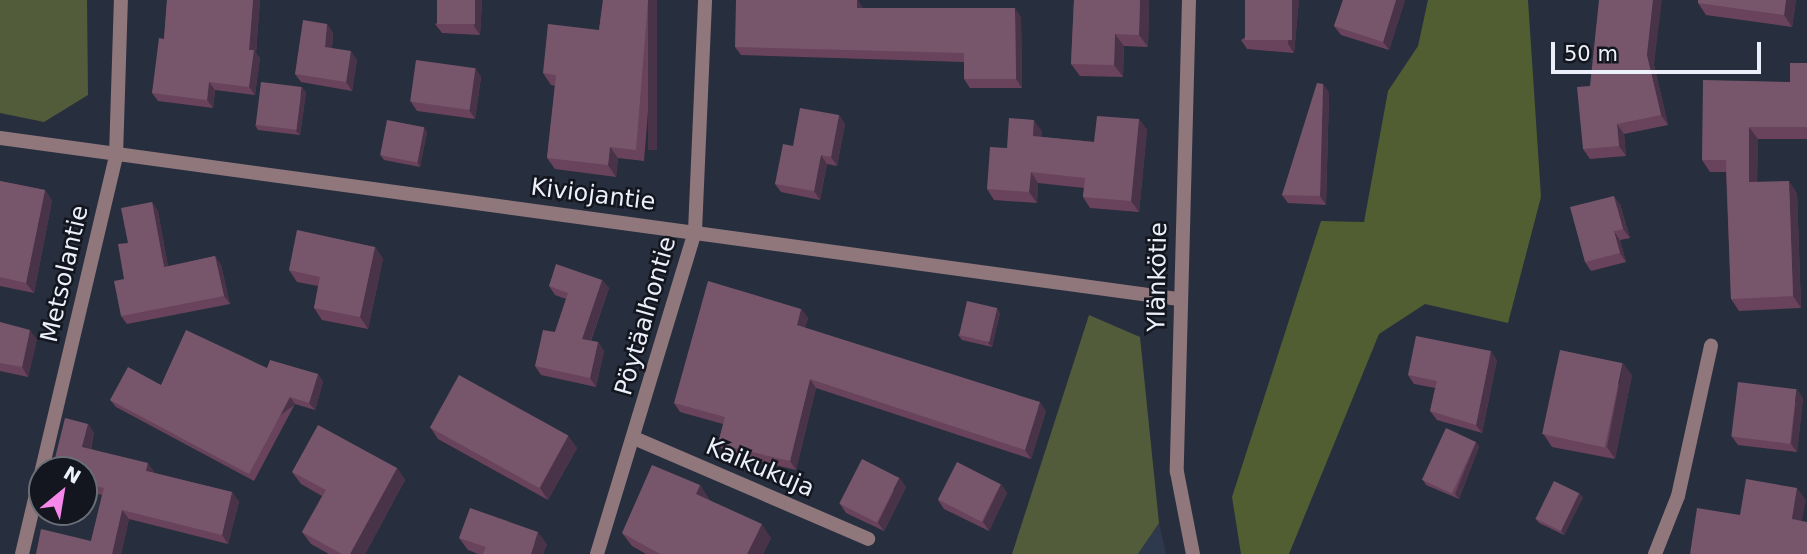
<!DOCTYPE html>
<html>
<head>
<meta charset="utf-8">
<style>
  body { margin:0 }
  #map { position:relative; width:1807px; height:554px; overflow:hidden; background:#272e3e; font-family:"DejaVu Sans",sans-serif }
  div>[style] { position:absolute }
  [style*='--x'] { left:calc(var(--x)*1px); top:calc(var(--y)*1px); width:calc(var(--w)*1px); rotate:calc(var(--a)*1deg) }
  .built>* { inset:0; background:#2f394e }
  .green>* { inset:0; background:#525c3a }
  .forest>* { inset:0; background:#515e31 }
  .minor>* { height:14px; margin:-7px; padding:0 7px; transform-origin:7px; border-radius:7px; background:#8f777c }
  .wall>* { inset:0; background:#69435b }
  .shaded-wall>* { inset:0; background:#493348; transform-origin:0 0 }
  .building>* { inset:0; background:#77566c; transform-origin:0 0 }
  span { translate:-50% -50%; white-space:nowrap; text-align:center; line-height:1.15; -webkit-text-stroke:5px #13161e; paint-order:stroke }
  .street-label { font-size:24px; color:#ebf0fb }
  .north { position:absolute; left:28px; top:456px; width:70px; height:70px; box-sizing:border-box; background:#13161e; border:2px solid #696d76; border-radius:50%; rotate:30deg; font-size:19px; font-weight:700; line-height:28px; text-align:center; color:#ebf0fb }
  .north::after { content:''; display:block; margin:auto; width:24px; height:32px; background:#f688ec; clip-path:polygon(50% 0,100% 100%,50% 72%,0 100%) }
  .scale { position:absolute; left:1551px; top:42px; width:210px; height:32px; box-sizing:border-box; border:4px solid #ebf0fb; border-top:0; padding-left:9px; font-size:21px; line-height:24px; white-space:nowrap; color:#ebf0fb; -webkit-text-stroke:5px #13161e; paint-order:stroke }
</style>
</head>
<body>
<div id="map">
  <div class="built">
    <div style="clip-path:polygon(1159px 523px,1166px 554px,1138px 554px)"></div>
  </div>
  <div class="green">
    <div style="clip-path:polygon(0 0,87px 0,88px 95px,44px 122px,0 113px)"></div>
    <div style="clip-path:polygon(1089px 315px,1140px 337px,1159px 523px,1138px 554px,1012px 554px)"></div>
  </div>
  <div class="forest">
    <div style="clip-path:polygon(1428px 0,1528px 0,1541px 197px,1508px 323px,1425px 304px,1379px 334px,1289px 554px,1241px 554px,1232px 497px,1321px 221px,1364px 222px,1388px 91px,1418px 46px)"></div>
  </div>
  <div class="minor">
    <div style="--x:1189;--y:0;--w:472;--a:91.5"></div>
    <div style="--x:1177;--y:472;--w:84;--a:79"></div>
    <div style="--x:0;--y:138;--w:1190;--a:7.78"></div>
    <div style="--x:634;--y:438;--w:255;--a:23.3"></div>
    <div style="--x:22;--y:554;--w:409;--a:-76.7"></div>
    <div style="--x:116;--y:156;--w:156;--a:-88.2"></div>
    <div style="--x:597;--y:554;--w:338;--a:-73.1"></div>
    <div style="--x:695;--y:231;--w:231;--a:-87.5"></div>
    <div style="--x:1655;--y:554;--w:62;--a:-68.4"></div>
    <div style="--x:1678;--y:496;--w:154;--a:-77.6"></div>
  </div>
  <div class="wall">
    <div style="clip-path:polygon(167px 0,260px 0,256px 53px,260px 58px,255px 95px,215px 90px,213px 108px,158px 101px,152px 93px,164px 39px)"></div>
    <div style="clip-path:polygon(482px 0,480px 35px,442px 33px,435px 24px)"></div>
    <div style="clip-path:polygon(603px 0,657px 0,644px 161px,618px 158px,616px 177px,555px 169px,547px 158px,555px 86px,551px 85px,543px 73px,599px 30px)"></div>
    <div style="clip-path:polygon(1074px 0,1148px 0,1149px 2px,1148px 47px,1124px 46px,1123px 77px,1080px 76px,1071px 64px)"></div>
    <div style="clip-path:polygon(1299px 0,1294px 53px,1247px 49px,1241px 40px)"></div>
    <div style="clip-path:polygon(1343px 0,1405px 0,1389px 50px,1341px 35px,1334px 26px)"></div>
    <div style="clip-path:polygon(1698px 0,1796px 0,1792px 27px,1706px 15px,1698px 3px)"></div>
    <div style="clip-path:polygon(863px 8px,1021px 17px,1022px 88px,970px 88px,964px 79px,964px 62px,741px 55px,735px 47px)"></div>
    <div style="clip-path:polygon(327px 24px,333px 33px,332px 48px,357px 60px,352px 91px,301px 82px,295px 74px)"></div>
    <div style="clip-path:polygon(1807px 63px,1807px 139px,1758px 139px,1757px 182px,1797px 193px,1801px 308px,1739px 311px,1731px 299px,1726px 172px,1710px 172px,1702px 160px,1790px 82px)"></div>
    <div style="clip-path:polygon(1654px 65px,1668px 125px,1624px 134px,1626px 156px,1590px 159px,1583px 149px)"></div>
    <div style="clip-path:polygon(475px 68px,481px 77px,475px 119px,417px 111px,411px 102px)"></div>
    <div style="clip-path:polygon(1323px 84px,1329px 93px,1326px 205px,1288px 203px,1282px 195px)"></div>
    <div style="clip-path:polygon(306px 92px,300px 135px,258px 130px,255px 125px)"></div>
    <div style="clip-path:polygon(839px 115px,845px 124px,837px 166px,827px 164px,820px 200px,781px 192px,775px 184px,793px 146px)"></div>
    <div style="clip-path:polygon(1139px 119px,1147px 130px,1139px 212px,1090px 208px,1083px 197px,1084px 188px,1038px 183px,1037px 203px,994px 200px,987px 189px,1007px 148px,1042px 131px,1041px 137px,1094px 142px)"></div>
    <div style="clip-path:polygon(427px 132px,420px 167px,384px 160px,381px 156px)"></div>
    <div style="clip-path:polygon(0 181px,45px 190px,52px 201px,34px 293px,0 286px)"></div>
    <div style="clip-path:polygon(152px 202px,158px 211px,168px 267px,215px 256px,221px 265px,230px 304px,127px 324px,121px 316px,128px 243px)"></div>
    <div style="clip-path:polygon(1620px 204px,1630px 238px,1620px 240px,1626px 262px,1591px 271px,1585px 262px)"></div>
    <div style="clip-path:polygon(375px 247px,383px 259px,368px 329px,322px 320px,314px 308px,318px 286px,297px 282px,289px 270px)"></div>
    <div style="clip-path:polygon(602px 280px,609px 288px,591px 341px,598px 342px,604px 351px,596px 387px,541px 375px,535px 366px,555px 332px,566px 299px,555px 295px,549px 286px)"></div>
    <div style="clip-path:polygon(801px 309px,808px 318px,805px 328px,1046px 411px,1031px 459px,816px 388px,796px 470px,725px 453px,718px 444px,723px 424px,680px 412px,674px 403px)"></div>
    <div style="clip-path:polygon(1000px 313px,992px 347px,962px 340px,958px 335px)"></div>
    <div style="clip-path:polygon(0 322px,37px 339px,28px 377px,0 371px)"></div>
    <div style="clip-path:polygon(1497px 360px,1482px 433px,1437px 420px,1430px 411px,1435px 388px,1414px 384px,1408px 375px)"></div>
    <div style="clip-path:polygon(267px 368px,318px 374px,323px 382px,315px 410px,295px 404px,254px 481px,116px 407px,110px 400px,161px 385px)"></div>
    <div style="clip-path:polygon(1632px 375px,1615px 459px,1552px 447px,1544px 435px)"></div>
    <div style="clip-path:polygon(1803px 398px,1797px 452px,1738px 445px,1732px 437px)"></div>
    <div style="clip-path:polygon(88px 424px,94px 433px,91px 449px,155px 473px,232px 492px,239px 502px,228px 544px,129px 519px,121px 554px,36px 554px,91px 541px,102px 495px,84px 491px,84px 470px)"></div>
    <div style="clip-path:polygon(430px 427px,568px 436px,577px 448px,548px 500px,438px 439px)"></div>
    <div style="clip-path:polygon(1476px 442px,1479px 447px,1459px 499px,1426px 485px,1423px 480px)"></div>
    <div style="clip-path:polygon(397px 468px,405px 480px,365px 554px,329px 554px,311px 544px,302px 532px,322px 496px,301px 484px,292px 472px)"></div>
    <div style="clip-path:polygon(1001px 484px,1007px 493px,989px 531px,944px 509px,938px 500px)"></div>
    <div style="clip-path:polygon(700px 485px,709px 499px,709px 500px,771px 538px,763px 554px,646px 554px,632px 546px,622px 533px)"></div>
    <div style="clip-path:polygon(906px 487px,884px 531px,846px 513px,840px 504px)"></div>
    <div style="clip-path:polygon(1583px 497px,1564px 535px,1539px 523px,1535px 518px)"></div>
    <div style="clip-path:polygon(459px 538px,547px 544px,543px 554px,478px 554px,468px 550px)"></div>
  </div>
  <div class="shaded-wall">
    <div style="clip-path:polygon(253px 0,260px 0,256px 53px,260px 58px,255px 95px,249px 87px,249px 50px)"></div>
    <div style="clip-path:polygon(475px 0,482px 0,480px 35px,474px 26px)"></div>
    <div style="left:648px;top:0;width:9px;height:150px"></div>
    <div style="clip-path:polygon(857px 0,858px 0,863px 8px,857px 8px)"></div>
    <div style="clip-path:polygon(1140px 0,1148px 0,1149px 2px,1148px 47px,1139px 35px)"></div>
    <div style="clip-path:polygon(1292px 0,1299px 0,1294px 53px,1288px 44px)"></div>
    <div style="clip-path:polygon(1396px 0,1405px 0,1389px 50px,1383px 42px)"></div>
    <div style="clip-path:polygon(1653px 0,1662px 0,1654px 65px,1668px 125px,1661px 115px,1647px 55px)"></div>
    <div style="clip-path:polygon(1786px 0,1796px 0,1792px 27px,1784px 15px)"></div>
    <div style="clip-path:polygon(1015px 8px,1021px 17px,1022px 88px,1016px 79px)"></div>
    <div style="clip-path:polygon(327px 24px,333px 33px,331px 56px,325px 47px)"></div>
    <div style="clip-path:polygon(1115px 34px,1124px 46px,1123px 77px,1114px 65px)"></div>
    <div style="clip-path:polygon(351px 51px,357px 60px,352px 91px,346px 82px)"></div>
    <div style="clip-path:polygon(475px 68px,481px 77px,475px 119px,469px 110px)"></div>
    <div style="clip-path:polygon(209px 82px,215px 90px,213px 108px,207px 100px)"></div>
    <div style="clip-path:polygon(1323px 84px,1329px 93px,1326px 205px,1320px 196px)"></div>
    <div style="clip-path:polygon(302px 87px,306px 92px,300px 135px,296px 131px)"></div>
    <div style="clip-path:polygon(839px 115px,845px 124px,837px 166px,831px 157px)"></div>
    <div style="clip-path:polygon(1139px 119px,1147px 130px,1139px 212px,1131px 201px)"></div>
    <div style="clip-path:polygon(1034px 120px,1042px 131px,1041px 147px,1033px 136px)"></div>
    <div style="clip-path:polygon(1617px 124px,1624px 134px,1626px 156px,1619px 146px)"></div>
    <div style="clip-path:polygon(424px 127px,427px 132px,420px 167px,417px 162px)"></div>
    <div style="clip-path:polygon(1749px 127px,1758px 139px,1757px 194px,1749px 182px)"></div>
    <div style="clip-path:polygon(610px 147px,618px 158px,616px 177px,608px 165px)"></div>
    <div style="clip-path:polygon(821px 155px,827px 164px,820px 200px,814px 191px)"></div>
    <div style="clip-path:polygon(1031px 172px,1038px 183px,1037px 203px,1029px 192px)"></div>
    <div style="clip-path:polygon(1789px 181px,1797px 193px,1801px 308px,1793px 296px)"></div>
    <div style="clip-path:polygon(45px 190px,52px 201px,34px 293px,26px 283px)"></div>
    <div style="clip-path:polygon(1614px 196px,1620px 204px,1630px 238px,1623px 229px)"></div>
    <div style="clip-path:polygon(152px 202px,158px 211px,170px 276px,164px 267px)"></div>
    <div style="clip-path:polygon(1614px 231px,1620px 240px,1626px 262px,1620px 253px)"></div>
    <div style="clip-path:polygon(375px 247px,383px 259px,368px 329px,360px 317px)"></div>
    <div style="clip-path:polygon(215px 256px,221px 265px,230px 304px,224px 296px)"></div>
    <div style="clip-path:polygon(602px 280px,609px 288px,588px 348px,582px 339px)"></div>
    <div style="clip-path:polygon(997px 308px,1000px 313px,992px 347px,988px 343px)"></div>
    <div style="clip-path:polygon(801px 309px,808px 318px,803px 334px,797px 325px)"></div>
    <div style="clip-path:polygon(30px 330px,37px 339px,28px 377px,22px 367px)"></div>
    <div style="clip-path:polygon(598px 342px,604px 351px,596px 387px,590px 378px)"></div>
    <div style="clip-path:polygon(1491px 351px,1497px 360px,1482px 433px,1476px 425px)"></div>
    <div style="clip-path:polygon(1623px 363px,1632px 375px,1615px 459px,1607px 447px)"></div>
    <div style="clip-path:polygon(318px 374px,323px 382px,315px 410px,309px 403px)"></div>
    <div style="clip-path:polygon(810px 379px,816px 388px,796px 470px,790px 461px)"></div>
    <div style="clip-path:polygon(1797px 389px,1803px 398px,1797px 452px,1791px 444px)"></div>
    <div style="left:290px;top:397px;width:9px;height:87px;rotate:54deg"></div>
    <div style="clip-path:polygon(1040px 402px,1046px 411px,1031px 459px,1025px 450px)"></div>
    <div style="clip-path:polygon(88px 424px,94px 433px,89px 456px,82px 447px)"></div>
    <div style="clip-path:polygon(568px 436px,577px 448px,548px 500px,540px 488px)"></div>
    <div style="clip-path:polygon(1476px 442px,1479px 447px,1459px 499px,1455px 494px)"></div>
    <div style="clip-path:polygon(148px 463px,155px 473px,146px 471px)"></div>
    <div style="clip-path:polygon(397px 468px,405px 480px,365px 554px,350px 554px)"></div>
    <div style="clip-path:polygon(900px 478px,906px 487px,884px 531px,878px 523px)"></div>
    <div style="clip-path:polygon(1001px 484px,1007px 493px,989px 531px,983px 522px)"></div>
    <div style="clip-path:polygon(700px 485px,709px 499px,705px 507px,696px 494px)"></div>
    <div style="clip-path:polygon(1797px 488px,1806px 500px,1800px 531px,1792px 519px)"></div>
    <div style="clip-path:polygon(232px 492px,239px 502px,228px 544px,222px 535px)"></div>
    <div style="clip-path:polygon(1579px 493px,1583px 497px,1564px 535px,1561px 531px)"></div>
    <div style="clip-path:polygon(122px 510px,129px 519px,121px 554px,112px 554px)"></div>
    <div style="clip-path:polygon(762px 524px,771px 538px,763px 554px,747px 554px)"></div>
    <div style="clip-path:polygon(538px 532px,547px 544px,543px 554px,531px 554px)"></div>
  </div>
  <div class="building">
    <div style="clip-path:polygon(167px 0,253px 0,249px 50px,254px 50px,249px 87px,209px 82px,207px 100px,152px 93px,159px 38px,164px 39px)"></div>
    <div style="left:437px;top:0;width:38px;height:24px"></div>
    <div style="clip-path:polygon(603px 0,648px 0,636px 150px,610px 147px,608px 165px,547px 158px,556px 75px,543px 73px,548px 24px,599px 30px)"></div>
    <div style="clip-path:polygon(736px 0,857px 0,857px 8px,1015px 8px,1016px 79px,964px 79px,964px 53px,735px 47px)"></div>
    <div style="clip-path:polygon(1074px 0,1140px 0,1139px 35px,1115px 34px,1114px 65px,1071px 64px)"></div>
    <div style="left:1245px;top:0;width:47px;height:40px"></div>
    <div style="clip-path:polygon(1343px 0,1396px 0,1383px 42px,1334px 26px)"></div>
    <div style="clip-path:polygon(1599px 0,1653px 0,1647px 55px,1661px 115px,1617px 124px,1619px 146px,1583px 149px,1577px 87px,1590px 86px)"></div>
    <div style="clip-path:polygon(1698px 0,1786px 0,1784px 15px,1698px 3px)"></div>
    <div style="clip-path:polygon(303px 20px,327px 24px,325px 47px,351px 51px,346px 82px,295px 74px)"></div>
    <div style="left:416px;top:60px;width:60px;height:42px;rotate:8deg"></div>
    <div style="clip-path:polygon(1790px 63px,1807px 63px,1807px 127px,1749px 127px,1749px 182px,1789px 181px,1793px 296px,1731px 299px,1726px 160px,1702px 160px,1703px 80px,1790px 82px)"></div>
    <div style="left:261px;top:82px;width:41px;height:43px;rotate:7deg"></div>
    <div style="clip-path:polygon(1317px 83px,1323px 84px,1320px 196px,1282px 195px)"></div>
    <div style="clip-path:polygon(800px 108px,839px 115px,831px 157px,821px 155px,814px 191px,775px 184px,783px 144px,793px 146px)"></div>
    <div style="clip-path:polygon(1097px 116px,1139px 119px,1131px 201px,1083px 197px,1085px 178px,1031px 172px,1029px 192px,987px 189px,990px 147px,1007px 148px,1009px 118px,1034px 120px,1033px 136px,1094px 142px)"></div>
    <div style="left:387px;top:120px;width:38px;height:36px;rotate:11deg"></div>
    <div style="clip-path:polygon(0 181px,45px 190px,26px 283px,0 277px)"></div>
    <div style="clip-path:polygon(1614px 196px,1623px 229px,1614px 231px,1620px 253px,1585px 262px,1570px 207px)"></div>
    <div style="clip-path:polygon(152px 202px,164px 267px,215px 256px,224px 296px,121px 316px,114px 281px,124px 279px,118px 244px,128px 243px,121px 208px)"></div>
    <div style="clip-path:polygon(297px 230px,375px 247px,360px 317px,314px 308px,320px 277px,289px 270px)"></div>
    <div style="clip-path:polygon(556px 264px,602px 280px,582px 339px,598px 342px,590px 378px,535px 366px,543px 330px,555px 332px,568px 293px,549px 286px)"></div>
    <div style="clip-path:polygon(708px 281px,801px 309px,797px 325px,1040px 402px,1025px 450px,810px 379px,790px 461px,718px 444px,725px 417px,674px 403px)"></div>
    <div style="left:967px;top:301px;width:31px;height:35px;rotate:13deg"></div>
    <div style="clip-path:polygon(0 322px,30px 330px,22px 367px,0 363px)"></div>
    <div style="clip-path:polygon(186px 330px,267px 368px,270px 360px,318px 374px,309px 403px,290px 397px,249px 474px,110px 400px,128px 367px,161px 385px)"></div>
    <div style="clip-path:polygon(1416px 336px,1491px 351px,1476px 425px,1430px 411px,1437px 381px,1408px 375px)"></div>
    <div style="left:1560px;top:350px;width:64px;height:86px;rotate:12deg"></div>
    <div style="left:459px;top:375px;width:125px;height:60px;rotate:29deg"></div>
    <div style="left:1738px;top:382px;width:59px;height:55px;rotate:7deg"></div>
    <div style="clip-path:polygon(65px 418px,88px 424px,82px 447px,148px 463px,146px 471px,232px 492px,222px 535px,122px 510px,112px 554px,36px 554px,41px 529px,91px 541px,104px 488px,84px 483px,84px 470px,52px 470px)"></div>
    <div style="clip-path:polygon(318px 425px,397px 468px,350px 554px,342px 554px,302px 532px,326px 490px,292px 472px)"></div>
    <div style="left:1446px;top:428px;width:33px;height:57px;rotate:25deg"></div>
    <div style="left:862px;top:459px;width:42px;height:50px;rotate:27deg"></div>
    <div style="left:957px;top:462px;width:49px;height:42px;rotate:27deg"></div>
    <div style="clip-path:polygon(652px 465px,700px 485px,696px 494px,762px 524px,747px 554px,660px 554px,622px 533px)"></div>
    <div style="clip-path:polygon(1746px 479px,1797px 488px,1792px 519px,1807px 522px,1807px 554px,1690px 554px,1697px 508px,1740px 515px)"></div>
    <div style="left:1554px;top:481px;width:28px;height:42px;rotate:26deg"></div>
    <div style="clip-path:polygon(470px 508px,538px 532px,531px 554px,483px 554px,486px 547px,459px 538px)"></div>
  </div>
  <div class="street-label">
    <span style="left:593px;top:195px;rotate:7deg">Kiviojantie</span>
    <span style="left:65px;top:274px;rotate:-77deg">Metsolantie</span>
    <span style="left:1158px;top:277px;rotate:-89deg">Ylänkötie</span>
    <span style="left:646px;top:316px;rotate:-74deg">Pöytäalhontie</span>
    <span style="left:760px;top:468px;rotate:23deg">Kaikukuja</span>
  </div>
  <div class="north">N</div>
  <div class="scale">50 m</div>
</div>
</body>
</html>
